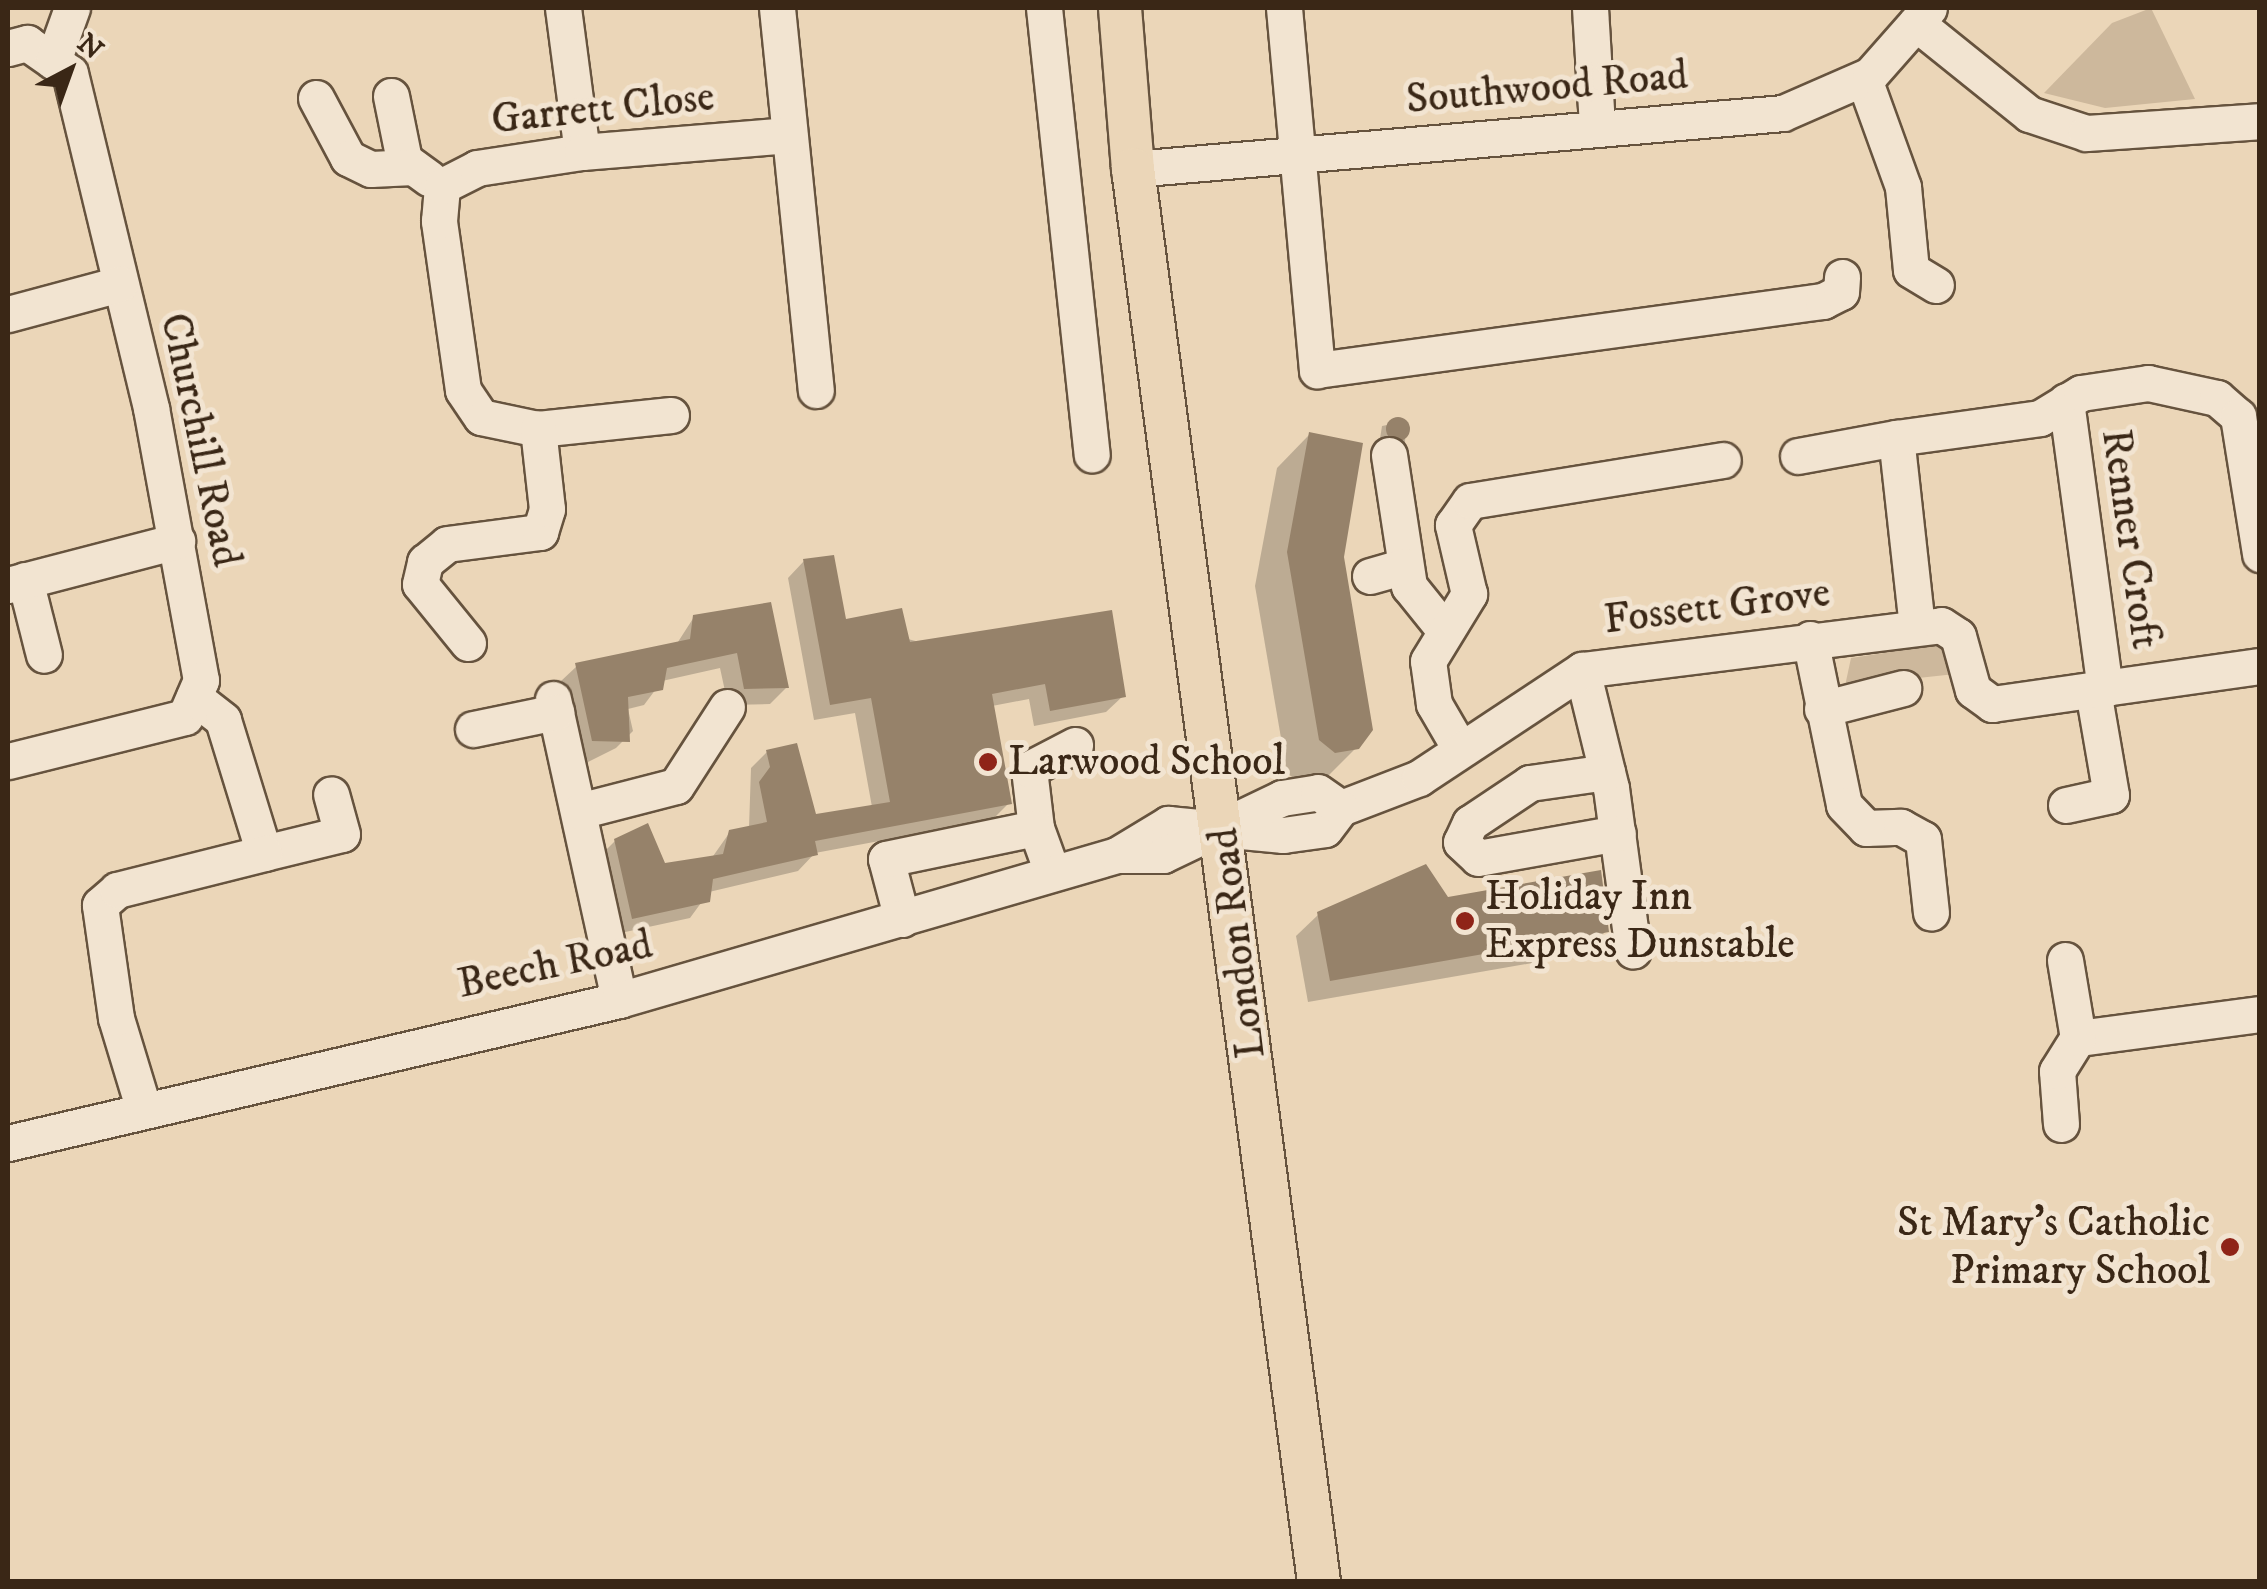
<!DOCTYPE html>
<html>
<head>
<meta charset="utf-8">
<style>
  body { margin:0 }
  #map { position:relative; width:2267px; height:1589px; overflow:hidden; background:#ebd6b8; font-family:"IM FELL DW Pica",serif }
  div>[style] { position:absolute }
  [style*='--x'] { left:calc(var(--x)*1px); top:calc(var(--y)*1px); width:calc(var(--w)*1px); rotate:calc(var(--a)*1deg) }
  .green>* { inset:0; background:#cdb89c }
  .shadow>* { inset:0; background:#0003 }
  .building>* { inset:0; background:#96826a }
  .round { border-radius:50% }
  .roads { filter:drop-shadow(2px 0 #66533e) drop-shadow(-2px 0 #66533e) drop-shadow(0 2px #66533e) drop-shadow(0 -2px #66533e) }
  .minor>* { height:35px; margin:-17.5px; padding:0 17.5px; transform-origin:17.5px; border-radius:17.5px; background:#f2e4d1 }
  .major>* { height:42px; margin:-21px; padding:0 21px; transform-origin:21px; border-radius:21px; background:#ebd6b8 }
  .dots>* { width:28px; height:28px; translate:-50% -50%; box-sizing:border-box; border:5px solid #f2e4d1; border-radius:50% }
  span { translate:-50% -50%; white-space:nowrap; text-align:center; line-height:1.15; -webkit-text-stroke:10px #f2e4d1; paint-order:stroke }
  .street-label { font-size:42px; color:#3a2716 }
  .poi-label { font-size:42px; color:#3a2716 }
  .left { translate:0 -50%; text-align:left }
  .right { translate:-100% -50%; text-align:right }
  .frame { position:absolute; inset:0; border:10px solid #3a2716; pointer-events:none }
  .north { position:absolute; left:20px; top:20px; width:100px; height:100px; -webkit-text-stroke:8px #f2e4d1; paint-order:stroke; rotate:41deg; font-size:28px; font-weight:700; line-height:40px; text-align:center; color:#3a2716 }
  .north::after { content:''; display:block; margin:auto; width:35px; height:45px; background:#3a2716; clip-path:polygon(50% 0,100% 100%,50% 72%,0 100%) }
</style>
</head>
<body>
<div id="map">
  <div class="green">
    <div style="clip-path:polygon(2151px 8px,2195px 99px,2105px 108px,2044px 93px,2112px 23px)"></div>
    <div style="clip-path:polygon(1944px 644px,1955px 674px,1845px 686px,1851px 658px)"></div>
  </div>
  <div class="shadow">
    <div style="clip-path:polygon(1406px 421px,1405px 443px,1380px 439px,1382px 426px)"></div>
    <div style="clip-path:polygon(1309px 435px,1341px 557px,1357px 747px,1323px 781px,1302px 785px,1287px 773px,1255px 586px,1277px 468px)"></div>
    <div style="clip-path:polygon(804px 561px,844px 622px,1123px 696px,1106px 712px,1034px 726px,1029px 699px,992px 706px,1009px 803px,992px 820px,815px 853px,798px 871px,709px 892px,690px 918px,616px 934px,598px 858px,615px 841px,664px 865px,711px 859px,730px 832px,749px 828px,751px 768px,767px 752px,814px 817px,872px 807px,855px 713px,814px 720px,788px 578px)"></div>
    <div style="clip-path:polygon(694px 617px,787px 687px,770px 704px,728px 705px,720px 668px,662px 681px,644px 705px,628px 709px,633px 731px,616px 748px,586px 763px,576px 758px,560px 682px,577px 666px,676px 645px)"></div>
    <div style="clip-path:polygon(1447px 900px,1606px 931px,1584px 954px,1308px 1002px,1296px 936px,1319px 914px)"></div>
  </div>
  <div class="building">
    <div class="round" style="left:1386px;top:417px;width:24px;height:24px"></div>
    <div style="clip-path:polygon(1309px 432px,1363px 443px,1344px 557px,1373px 730px,1359px 749px,1335px 753px,1319px 740px,1287px 552px)"></div>
    <div style="clip-path:polygon(834px 555px,846px 619px,902px 608px,910px 642px,1112px 610px,1126px 697px,1050px 711px,1045px 684px,992px 694px,1012px 804px,815px 841px,818px 855px,713px 879px,710px 902px,632px 919px,614px 839px,648px 823px,665px 863px,723px 854px,729px 830px,767px 822px,759px 782px,770px 767px,766px 750px,797px 743px,816px 814px,890px 802px,871px 698px,830px 705px,803px 559px)"></div>
    <div style="clip-path:polygon(771px 602px,789px 688px,744px 689px,737px 653px,667px 668px,663px 690px,628px 697px,630px 742px,592px 741px,575px 663px,690px 639px,693px 615px)"></div>
    <div style="clip-path:polygon(1426px 864px,1448px 897px,1601px 870px,1609px 932px,1330px 981px,1317px 912px)"></div>
  </div>
  <div class="roads">
    <div class="minor">
      <div style="--x:563;--y:8;--w:145;--a:82.5"></div>
      <div style="--x:777;--y:8;--w:384;--a:84.2"></div>
      <div style="--x:1044;--y:8;--w:449;--a:83.9"></div>
      <div style="--x:1284;--y:8;--w:364;--a:84.8"></div>
      <div style="--x:1317;--y:370;--w:511;--a:-7.77"></div>
      <div style="--x:1823;--y:301;--w:20;--a:-27"></div>
      <div style="--x:1841;--y:292;--w:15;--a:-86"></div>
      <div style="--x:1590;--y:8;--w:119;--a:86.6"></div>
      <div style="--x:1916;--y:23;--w:145;--a:38.8"></div>
      <div style="--x:2029;--y:114;--w:60;--a:18.4"></div>
      <div style="--x:2086;--y:133;--w:174;--a:-3.9"></div>
      <div style="--x:8;--y:48;--w:20;--a:-15"></div>
      <div style="--x:27;--y:43;--w:52;--a:34.9"></div>
      <div style="--x:70;--y:73;--w:345;--a:76.4"></div>
      <div style="--x:151;--y:408;--w:277;--a:79.6"></div>
      <div style="--x:201;--y:680;--w:40;--a:113.4"></div>
      <div style="--x:185;--y:717;--w:182;--a:166"></div>
      <div style="--x:53;--y:61;--w:56;--a:-70.3"></div>
      <div style="--x:1864;--y:79;--w:115;--a:70.1"></div>
      <div style="--x:1903;--y:187;--w:83;--a:84.5"></div>
      <div style="--x:1911;--y:270;--w:29;--a:31"></div>
      <div style="--x:391;--y:96;--w:65;--a:78.5"></div>
      <div style="--x:404;--y:160;--w:31;--a:36"></div>
      <div style="--x:316;--y:98;--w:68;--a:61.9"></div>
      <div style="--x:348;--y:158;--w:25;--a:26"></div>
      <div style="--x:371;--y:169;--w:42;--a:-2.7"></div>
      <div style="--x:1133;--y:169;--w:652;--a:-4.92"></div>
      <div style="--x:1783;--y:113;--w:95;--a:-23.6"></div>
      <div style="--x:1870;--y:75;--w:89;--a:-48.6"></div>
      <div style="--x:8;--y:314;--w:116;--a:-15"></div>
      <div style="--x:2066;--y:401;--w:291;--a:82.3"></div>
      <div style="--x:671;--y:415;--w:134;--a:174"></div>
      <div style="--x:538;--y:429;--w:58;--a:-168.1"></div>
      <div style="--x:481;--y:417;--w:32;--a:-124"></div>
      <div style="--x:463;--y:390;--w:171;--a:-98.1"></div>
      <div style="--x:439;--y:221;--w:35;--a:-85"></div>
      <div style="--x:442;--y:186;--w:39;--a:-27"></div>
      <div style="--x:477;--y:168;--w:106;--a:-8.7"></div>
      <div style="--x:582;--y:152;--w:208;--a:-4.7"></div>
      <div style="--x:1389;--y:455;--w:133;--a:81.3"></div>
      <div style="--x:1409;--y:586;--w:53;--a:51.2"></div>
      <div style="--x:1798;--y:456;--w:100;--a:-10.4"></div>
      <div style="--x:1370;--y:576;--w:36;--a:-16"></div>
      <div style="--x:25;--y:580;--w:77;--a:75.8"></div>
      <div style="--x:8;--y:585;--w:175;--a:-14.6"></div>
      <div style="--x:1917;--y:627;--w:190;--a:-96.3"></div>
      <div style="--x:1896;--y:438;--w:145;--a:-7.9"></div>
      <div style="--x:2040;--y:418;--w:48;--a:-31.4"></div>
      <div style="--x:2081;--y:393;--w:68;--a:-8.5"></div>
      <div style="--x:2148;--y:383;--w:71;--a:12.3"></div>
      <div style="--x:2217;--y:398;--w:28;--a:41"></div>
      <div style="--x:2238;--y:416;--w:140;--a:80.9"></div>
      <div style="--x:1810;--y:639;--w:169;--a:78.4"></div>
      <div style="--x:1844;--y:805;--w:32;--a:46"></div>
      <div style="--x:1866;--y:828;--w:35;--a:-2"></div>
      <div style="--x:1901;--y:827;--w:25;--a:29"></div>
      <div style="--x:1923;--y:839;--w:74;--a:83.8"></div>
      <div style="--x:468;--y:643;--w:76;--a:-129.1"></div>
      <div style="--x:420;--y:584;--w:23;--a:-77"></div>
      <div style="--x:425;--y:562;--w:28;--a:-39"></div>
      <div style="--x:447;--y:544;--w:94;--a:-7.4"></div>
      <div style="--x:540;--y:532;--w:24;--a:-73"></div>
      <div style="--x:547;--y:509;--w:81;--a:-96.4"></div>
      <div style="--x:1582;--y:670;--w:122;--a:76.2"></div>
      <div style="--x:1611;--y:788;--w:164;--a:82.3"></div>
      <div style="--x:194;--y:697;--w:37;--a:38"></div>
      <div style="--x:223;--y:720;--w:139;--a:72.9"></div>
      <div style="--x:264;--y:853;--w:80;--a:-13.7"></div>
      <div style="--x:342;--y:834;--w:41;--a:-105.4"></div>
      <div style="--x:553;--y:699;--w:308;--a:77.6"></div>
      <div style="--x:1822;--y:709;--w:84;--a:-14.5"></div>
      <div style="--x:473;--y:729;--w:85;--a:-11.6"></div>
      <div style="--x:1459;--y:747;--w:50;--a:-120.2"></div>
      <div style="--x:1434;--y:704;--w:43;--a:-97.9"></div>
      <div style="--x:1428;--y:661;--w:79;--a:-58.5"></div>
      <div style="--x:1469;--y:594;--w:71;--a:-103.1"></div>
      <div style="--x:1453;--y:525;--w:29;--a:-55"></div>
      <div style="--x:1470;--y:501;--w:256;--a:-9.2"></div>
      <div style="--x:1607;--y:772;--w:78;--a:171.9"></div>
      <div style="--x:1530;--y:783;--w:72;--a:146.3"></div>
      <div style="--x:1470;--y:823;--w:21;--a:115"></div>
      <div style="--x:1461;--y:842;--w:23;--a:43"></div>
      <div style="--x:1478;--y:858;--w:142;--a:-10.1"></div>
      <div style="--x:2066;--y:805;--w:46;--a:-12.5"></div>
      <div style="--x:2111;--y:795;--w:106;--a:-99.8"></div>
      <div style="--x:579;--y:811;--w:100;--a:-14.5"></div>
      <div style="--x:676;--y:786;--w:94;--a:-57.2"></div>
      <div style="--x:1036;--y:828;--w:59;--a:-96.8"></div>
      <div style="--x:1029;--y:769;--w:52;--a:-27.6"></div>
      <div style="--x:1117;--y:855;--w:60;--a:-31.3"></div>
      <div style="--x:1168;--y:824;--w:116;--a:5.5"></div>
      <div style="--x:1283;--y:835;--w:42;--a:-8.1"></div>
      <div style="--x:1325;--y:829;--w:26;--a:-53"></div>
      <div style="--x:1341;--y:808;--w:84;--a:-21"></div>
      <div style="--x:1419;--y:778;--w:196;--a:-33.5"></div>
      <div style="--x:1582;--y:670;--w:362;--a:-7.1"></div>
      <div style="--x:1941;--y:625;--w:20;--a:33"></div>
      <div style="--x:1958;--y:636;--w:56;--a:74.5"></div>
      <div style="--x:1973;--y:690;--w:24;--a:36"></div>
      <div style="--x:1992;--y:704;--w:271;--a:-8.1"></div>
      <div style="--x:902;--y:919;--w:62;--a:-104.9"></div>
      <div style="--x:886;--y:859;--w:153;--a:-11.7"></div>
      <div style="--x:1036;--y:828;--w:47;--a:70"></div>
      <div style="--x:2078;--y:1038;--w:184;--a:-7.5"></div>
      <div style="--x:143;--y:1107;--w:93;--a:-106.9"></div>
      <div style="--x:116;--y:1018;--w:114;--a:-98.1"></div>
      <div style="--x:100;--y:905;--w:23;--a:-41"></div>
      <div style="--x:117;--y:890;--w:152;--a:-14.1"></div>
      <div style="--x:2061;--y:1124;--w:53;--a:-94.3"></div>
      <div style="--x:2057;--y:1071;--w:39;--a:-58"></div>
      <div style="--x:2078;--y:1038;--w:79;--a:-99.5"></div>
      <div style="--x:8;--y:1143;--w:628;--a:-13.17"></div>
      <div style="--x:619;--y:1000;--w:519;--a:-16.23"></div>
      <div style="--x:1117;--y:855;--w:46;--a:0"></div>
      <div style="--x:1163;--y:855;--w:132;--a:-25.6"></div>
      <div style="--x:1282;--y:798;--w:36;--a:-9"></div>
      <div style="--x:1318;--y:792;--w:28;--a:35"></div>
    </div>
    <div class="major">
      <div style="--x:1120;--y:8;--w:162;--a:85.4"></div>
      <div style="--x:1133;--y:169;--w:1425;--a:82.5"></div>
    </div>
  </div>
  <div class="dots">
    <div style="left:988px;top:762px;background:#8f2418"></div>
    <div style="left:1465px;top:921px;background:#8f2418"></div>
    <div style="left:2230px;top:1247px;background:#8f2418"></div>
  </div>
  <div class="street-label">
    <span style="left:1547px;top:88px;rotate:-5deg">Southwood Road</span>
    <span style="left:603px;top:109px;rotate:-6deg">Garrett Close</span>
    <span style="left:200px;top:440px;rotate:78deg">Churchill Road</span>
    <span style="left:2130px;top:539px;rotate:82deg">Renner Croft</span>
    <span style="left:1717px;top:607px;rotate:-7deg">Fossett Grove</span>
    <span style="left:1238px;top:943px;rotate:-97deg">London Road</span>
    <span style="left:555px;top:965px;rotate:-12deg">Beech Road</span>
  </div>
  <div class="poi-label">
    <span class="left" style="left:1008px;top:762px">Larwood School</span>
    <span class="left" style="left:1485px;top:921px">Holiday Inn<br>Express Dunstable</span>
    <span class="right" style="left:2210px;top:1247px">St Mary's Catholic<br>Primary School</span>
  </div>
  <div class="frame"></div>
  <div class="north">N</div>
</div>
</body>
</html>
